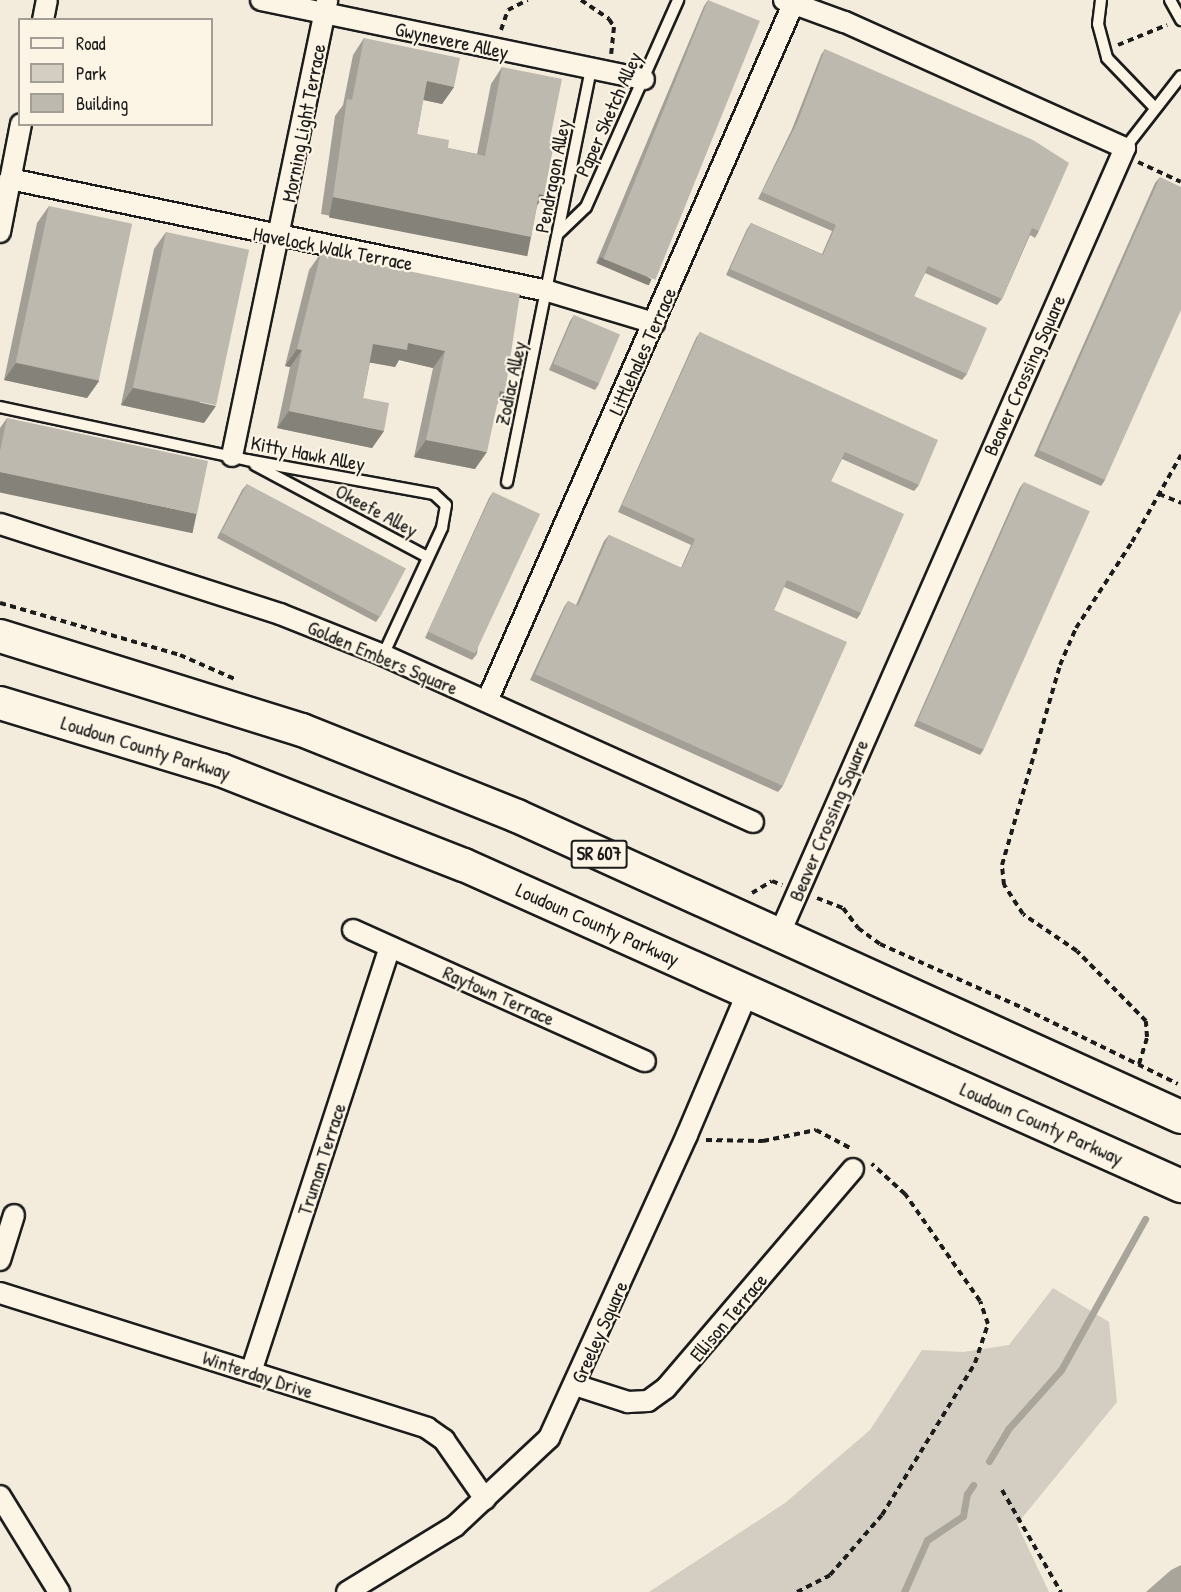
<!DOCTYPE html>
<html>
<head>
<meta charset="utf-8">
<style>
  body { margin:0 }
  #map { position:relative; width:1181px; height:1592px; overflow:hidden; background:#f3ecdd; font-family:"Patrick Hand",sans-serif }
  div>[style] { position:absolute }
  [style*='--x'] { left:calc(var(--x)*1px); top:calc(var(--y)*1px); width:calc(var(--w)*1px); rotate:calc(var(--a)*1deg) }
  .green>* { inset:0; background:#d3cec1 }
  .water>* { inset:0; background:#aaa59b }
  .stream>* { height:7px; margin:-3.5px; padding:0 3.5px; transform-origin:3.5px; border-radius:3.5px; background:#aaa59b }
  .path>* { height:4px; margin-top:-2px; transform-origin:0; background:repeating-linear-gradient(90deg,#1c1c1c 0 6px,transparent 0 10.5px) }
  .roads { filter:drop-shadow(2px 0 #1c1c1c) drop-shadow(-2px 0 #1c1c1c) drop-shadow(0 2px #1c1c1c) drop-shadow(0 -2px #1c1c1c) }
  .service>* { height:10px; margin:-5px; padding:0 5px; transform-origin:5px; border-radius:5px; background:#fcf5e5 }
  .minor>* { height:20px; margin:-10px; padding:0 10px; transform-origin:10px; border-radius:10px; background:#fcf5e5 }
  .primary>* { height:32px; margin:-16px; padding:0 16px; transform-origin:16px; border-radius:16px; background:#fcf5e5 }
  .wall>* { inset:0; background:#a39f96 }
  .shaded-wall>* { inset:0; background:#85827a; transform-origin:0 0 }
  .building>* { inset:0; background:#beb9ae; transform-origin:0 0 }
  span { translate:-50% -50%; white-space:nowrap; text-align:center; line-height:1.15; -webkit-text-stroke:4.5px #fcf5e5; paint-order:stroke }
  .shield-label span { padding:2px 4px; background:#fcf5e5; border:2px solid; border-radius:4px; -webkit-text-stroke-width:0 }
  .shield-label { font-size:18px; color:#1c1c1c; font-weight:700 }
  .street-label { font-size:20px; color:#1c1c1c }
  .legend { position:absolute; left:18px; top:18px; width:195px; height:108px; box-sizing:border-box; background:#fcf5e5; border:2px solid #a29e95; margin:0; padding:8px 10px; list-style:none; font-size:18px; color:#1c1c1c }
  .legend li { display:flex; align-items:center; gap:12px; height:30px }
  .legend b { width:30px; border:2px solid #a29e95 }
</style>
</head>
<body>
<div id="map">
  <div class="green">
    <div style="clip-path:polygon(1053px 1288px,1109px 1322px,1117px 1402px,1017px 1524px,1049px 1592px,649px 1592px,785px 1503px,870px 1430px,922px 1350px,963px 1352px,1009px 1345px)"></div>
  </div>
  <div class="water">
    <div style="clip-path:polygon(1181px 1565px,1181px 1592px,1146px 1592px,1171px 1570px)"></div>
  </div>
  <div class="stream">
    <div style="--x:989;--y:1461;--w:37;--a:-59"></div>
    <div style="--x:1008;--y:1429;--w:79;--a:-48.1"></div>
    <div style="--x:1061;--y:1370;--w:173;--a:-60.9"></div>
    <div style="--x:904;--y:1592;--w:57;--a:-66.1"></div>
    <div style="--x:927;--y:1540;--w:43;--a:-33.7"></div>
    <div style="--x:963;--y:1516;--w:22;--a:-80"></div>
    <div style="--x:967;--y:1494;--w:11;--a:-56"></div>
  </div>
  <div class="path">
    <div style="--x:581;--y:0;--w:34;--a:34"></div>
    <div style="--x:609;--y:19;--w:9;--a:58"></div>
    <div style="--x:614;--y:27;--w:27;--a:96"></div>
    <div style="--x:501;--y:30;--w:21;--a:-71"></div>
    <div style="--x:508;--y:10;--w:22;--a:-27"></div>
    <div style="--x:1118;--y:45;--w:53;--a:-22.2"></div>
    <div style="--x:1138;--y:162;--w:47;--a:24.9"></div>
    <div style="--x:1159;--y:494;--w:24;--a:22"></div>
    <div style="--x:0;--y:603;--w:187;--a:16.1"></div>
    <div style="--x:180;--y:655;--w:62;--a:23.7"></div>
    <div style="--x:752;--y:893;--w:23;--a:-31"></div>
    <div style="--x:772;--y:881;--w:11;--a:22"></div>
    <div style="--x:817;--y:898;--w:28;--a:21"></div>
    <div style="--x:843;--y:908;--w:25;--a:53"></div>
    <div style="--x:858;--y:928;--w:27;--a:36"></div>
    <div style="--x:880;--y:944;--w:159;--a:24.1"></div>
    <div style="--x:1025;--y:1009;--w:170;--a:26.1"></div>
    <div style="--x:1139;--y:1064;--w:28;--a:-73"></div>
    <div style="--x:1147;--y:1037;--w:16;--a:-94"></div>
    <div style="--x:1146;--y:1021;--w:98;--a:-134.6"></div>
    <div style="--x:1077;--y:951;--w:65;--a:-145.6"></div>
    <div style="--x:1023;--y:914;--w:35;--a:-123"></div>
    <div style="--x:1004;--y:885;--w:20;--a:-96"></div>
    <div style="--x:1002;--y:865;--w:208;--a:-73.8"></div>
    <div style="--x:1060;--y:665;--w:40;--a:-66.6"></div>
    <div style="--x:1076;--y:628;--w:103;--a:-56.9"></div>
    <div style="--x:1132;--y:542;--w:100;--a:-60.6"></div>
    <div style="--x:706;--y:1140;--w:57;--a:1"></div>
    <div style="--x:763;--y:1141;--w:54;--a:-11.7"></div>
    <div style="--x:816;--y:1130;--w:41;--a:27.8"></div>
    <div style="--x:1002;--y:1490;--w:118;--a:60"></div>
    <div style="--x:797;--y:1592;--w:37;--a:-27"></div>
    <div style="--x:830;--y:1575;--w:79;--a:-49.1"></div>
    <div style="--x:882;--y:1515;--w:178;--a:-58.5"></div>
    <div style="--x:975;--y:1363;--w:41;--a:-71.6"></div>
    <div style="--x:988;--y:1324;--w:24;--a:-109"></div>
    <div style="--x:980;--y:1301;--w:131;--a:-125"></div>
    <div style="--x:905;--y:1194;--w:45;--a:-137.7"></div>
  </div>
  <div class="roads">
    <div class="service">
      <div style="--x:1101;--y:0;--w:24;--a:97"></div>
      <div style="--x:1098;--y:24;--w:35;--a:75"></div>
      <div style="--x:1107;--y:58;--w:69;--a:46.2"></div>
      <div style="--x:1170;--y:0;--w:23;--a:61"></div>
      <div style="--x:1125;--y:148;--w:91;--a:-52.1"></div>
      <div style="--x:559;--y:233;--w:37;--a:-44"></div>
      <div style="--x:586;--y:207;--w:227;--a:-66"></div>
      <div style="--x:0;--y:407;--w:253;--a:12.1"></div>
      <div style="--x:247;--y:460;--w:190;--a:10.3"></div>
      <div style="--x:434;--y:494;--w:16;--a:43"></div>
      <div style="--x:446;--y:505;--w:23;--a:100"></div>
      <div style="--x:442;--y:528;--w:140;--a:114.9"></div>
      <div style="--x:255;--y:465;--w:195;--a:28.1"></div>
      <div style="--x:507;--y:482;--w:422;--a:-78.5"></div>
    </div>
    <div class="minor">
      <div style="--x:261;--y:0;--w:391;--a:11.7"></div>
      <div style="--x:43;--y:20;--w:20;--a:-79"></div>
      <div style="--x:10;--y:179;--w:550;--a:11.76"></div>
      <div style="--x:548;--y:291;--w:111;--a:16.8"></div>
      <div style="--x:0;--y:232;--w:110;--a:-79"></div>
      <div style="--x:232;--y:456;--w:466;--a:-78.2"></div>
      <div style="--x:0;--y:524;--w:294;--a:17.8"></div>
      <div style="--x:280;--y:614;--w:111;--a:21.7"></div>
      <div style="--x:383;--y:655;--w:406;--a:24.3"></div>
      <div style="--x:487;--y:701;--w:766;--a:-66.28"></div>
      <div style="--x:353;--y:930;--w:320;--a:24.2"></div>
      <div style="--x:779;--y:935;--w:860;--a:-66.27"></div>
      <div style="--x:1125;--y:148;--w:308;--a:-155.8"></div>
      <div style="--x:844;--y:22;--w:64;--a:-159.9"></div>
      <div style="--x:0;--y:1260;--w:47;--a:-72.7"></div>
      <div style="--x:0;--y:1293;--w:448;--a:17.5"></div>
      <div style="--x:427;--y:1428;--w:21;--a:35"></div>
      <div style="--x:444;--y:1440;--w:72;--a:55.2"></div>
      <div style="--x:251;--y:1372;--w:447;--a:-71.9"></div>
      <div style="--x:575;--y:1385;--w:56;--a:17.8"></div>
      <div style="--x:628;--y:1402;--w:20;--a:-3"></div>
      <div style="--x:648;--y:1401;--w:22;--a:-36"></div>
      <div style="--x:666;--y:1388;--w:288;--a:-49.5"></div>
      <div style="--x:0;--y:1496;--w:113;--a:58.4"></div>
      <div style="--x:347;--y:1592;--w:127;--a:-31.4"></div>
      <div style="--x:455;--y:1526;--w:129;--a:-43.1"></div>
      <div style="--x:549;--y:1438;--w:333;--a:-65.5"></div>
      <div style="--x:687;--y:1135;--w:156;--a:-67"></div>
    </div>
    <div class="primary">
      <div style="--x:0;--y:636;--w:316;--a:17.3"></div>
      <div style="--x:302;--y:730;--w:232;--a:21.8"></div>
      <div style="--x:517;--y:816;--w:729;--a:24.39"></div>
      <div style="--x:0;--y:703;--w:231;--a:16.9"></div>
      <div style="--x:221;--y:770;--w:261;--a:21.4"></div>
      <div style="--x:464;--y:865;--w:786;--a:24.12"></div>
    </div>
  </div>
  <div class="wall">
    <div style="clip-path:polygon(708px 0,647px 285px,596px 263px,704px 6px)"></div>
    <div style="clip-path:polygon(364px 38px,454px 87px,442px 104px,423px 100px,417px 134px,448px 148px,477px 154px,491px 84px,502px 67px,550px 139px,544px 195px,537px 206px,531px 237px,519px 254px,321px 214px,335px 116px,343px 105px,353px 55px)"></div>
    <div style="clip-path:polygon(825px 49px,1039px 231px,1035px 238px,1030px 235px,1002px 299px,997px 305px,925px 273px,914px 296px,967px 374px,962px 380px,726px 275px,747px 229px,751px 223px,822px 254px,832px 231px,758px 199px,792px 129px,821px 55px)"></div>
    <div style="clip-path:polygon(1160px 177px,1105px 480px,1101px 486px,1034px 456px,1155px 183px)"></div>
    <div style="clip-path:polygon(49px 206px,99px 381px,87px 398px,4px 380px,37px 223px)"></div>
    <div style="clip-path:polygon(166px 232px,204px 423px,121px 405px,154px 249px)"></div>
    <div style="clip-path:polygon(321px 253px,505px 392px,498px 402px,475px 469px,414px 457px,433px 368px,399px 360px,395px 367px,370px 362px,363px 398px,384px 431px,372px 448px,277px 428px,290px 367px,285px 366px,309px 270px)"></div>
    <div style="clip-path:polygon(574px 315px,599px 384px,595px 390px,549px 370px,570px 321px)"></div>
    <div style="clip-path:polygon(700px 332px,919px 485px,914px 491px,842px 459px,831px 481px,861px 613px,857px 619px,784px 587px,774px 610px,783px 786px,778px 792px,530px 680px,564px 607px,568px 601px,576px 605px,604px 541px,609px 535px,681px 568px,691px 545px,618px 512px,696px 338px)"></div>
    <div style="clip-path:polygon(7px 418px,185px 531px,0 492px,0 428px)"></div>
    <div style="clip-path:polygon(1024px 482px,984px 749px,980px 755px,914px 726px,1019px 489px)"></div>
    <div style="clip-path:polygon(247px 484px,380px 616px,376px 622px,217px 538px,242px 490px)"></div>
    <div style="clip-path:polygon(493px 492px,477px 654px,472px 660px,425px 638px,489px 498px)"></div>
  </div>
  <div class="shaded-wall">
    <div style="clip-path:polygon(427px 81px,454px 87px,442px 104px,415px 98px)"></div>
    <div style="clip-path:polygon(539px 194px,544px 195px,532px 212px)"></div>
    <div style="left:333px;top:197px;width:202px;height:21px;rotate:11deg"></div>
    <div style="left:600px;top:257px;width:56px;height:7px;rotate:23deg"></div>
    <div style="clip-path:polygon(408px 343px,445px 351px,433px 368px,399px 360px,395px 367px,361px 361px,373px 344px)"></div>
    <div style="clip-path:polygon(297px 349px,302px 350px,290px 367px,285px 366px)"></div>
    <div style="clip-path:polygon(16px 363px,99px 381px,87px 398px,4px 380px)"></div>
    <div style="clip-path:polygon(133px 388px,216px 406px,204px 423px,121px 405px)"></div>
    <div style="clip-path:polygon(500px 391px,505px 392px,493px 409px)"></div>
    <div style="clip-path:polygon(289px 411px,384px 431px,372px 448px,277px 428px)"></div>
    <div style="clip-path:polygon(426px 440px,487px 452px,475px 469px,414px 457px)"></div>
    <div style="left:0;top:472px;width:201px;height:20px;rotate:12deg"></div>
  </div>
  <div class="building">
    <div style="left:708px;top:0;width:56px;height:279px;rotate:22deg"></div>
    <div style="clip-path:polygon(364px 38px,460px 58px,454px 87px,427px 81px,417px 134px,449px 140px,448px 148px,485px 156px,502px 67px,562px 79px,550px 139px,555px 139px,544px 195px,539px 194px,531px 237px,333px 197px,347px 99px,352px 100px)"></div>
    <div style="clip-path:polygon(825px 49px,1033px 140px,1069px 163px,1039px 231px,1032px 228px,1002px 299px,928px 266px,914px 296px,987px 328px,967px 374px,730px 269px,751px 223px,823px 255px,836px 225px,762px 192px,797px 123px)"></div>
    <div style="clip-path:polygon(1160px 177px,1181px 187px,1181px 310px,1105px 480px,1039px 450px)"></div>
    <div style="left:49px;top:206px;width:85px;height:160px;rotate:12deg"></div>
    <div style="left:166px;top:232px;width:85px;height:159px;rotate:12deg"></div>
    <div style="clip-path:polygon(321px 253px,520px 294px,505px 392px,500px 391px,487px 452px,426px 440px,445px 351px,408px 343px,407px 350px,373px 344px,363px 398px,389px 403px,384px 431px,289px 411px,302px 350px,297px 349px)"></div>
    <div style="left:574px;top:315px;width:50px;height:53px;rotate:23deg"></div>
    <div style="clip-path:polygon(700px 332px,938px 440px,919px 485px,845px 452px,831px 481px,904px 514px,861px 613px,787px 580px,774px 610px,847px 642px,783px 786px,535px 674px,568px 601px,578px 606px,609px 535px,682px 568px,695px 539px,622px 505px)"></div>
    <div style="clip-path:polygon(7px 418px,208px 461px,197px 514px,0 472px,0 451px)"></div>
    <div style="left:1024px;top:482px;width:72px;height:261px;rotate:24deg"></div>
    <div style="left:247px;top:484px;width:180px;height:55px;rotate:28deg"></div>
    <div style="left:493px;top:492px;width:52px;height:154px;rotate:25deg"></div>
  </div>
  <div class="shield-label">
    <span style="left:599px;top:854px">SR 607</span>
  </div>
  <div class="street-label">
    <span style="left:452px;top:40px;rotate:12deg">Gwynevere Alley</span>
    <span style="left:608px;top:114px;rotate:-66deg">Paper Sketch Alley</span>
    <span style="left:303px;top:123px;rotate:-79deg">Morning Light Terrace</span>
    <span style="left:552px;top:176px;rotate:-79deg">Pendragon Alley</span>
    <span style="left:333px;top:248px;rotate:11deg">Havelock Walk Terrace</span>
    <span style="left:642px;top:351px;rotate:-66deg">Littlehales Terrace</span>
    <span style="left:1024px;top:375px;rotate:-66deg">Beaver Crossing Square</span>
    <span style="left:510px;top:383px;rotate:-78deg">Zodiac Alley</span>
    <span style="left:308px;top:453px;rotate:11deg">Kitty Hawk Alley</span>
    <span style="left:377px;top:510px;rotate:28deg">Okeefe Alley</span>
    <span style="left:383px;top:657px;rotate:23deg">Golden Embers Square</span>
    <span style="left:146px;top:747px;rotate:17deg">Loudoun County Parkway</span>
    <span style="left:828px;top:820px;rotate:-67deg">Beaver Crossing Square</span>
    <span style="left:598px;top:924px;rotate:24deg">Loudoun County Parkway</span>
    <span style="left:499px;top:995px;rotate:24deg">Raytown Terrace</span>
    <span style="left:1042px;top:1123px;rotate:24deg">Loudoun County Parkway</span>
    <span style="left:321px;top:1159px;rotate:-72deg">Truman Terrace</span>
    <span style="left:728px;top:1317px;rotate:-50deg">Ellison Terrace</span>
    <span style="left:599px;top:1332px;rotate:-66deg">Greeley Square</span>
    <span style="left:258px;top:1374px;rotate:18deg">Winterday Drive</span>
  </div>
  <ul class="legend">
  <li><b style="height:8px;background:#fcf5e5"></b>Road</li>
  <li><b style="height:16px;background:#d3cec1"></b>Park</li>
  <li><b style="height:16px;background:#beb9ae"></b>Building</li>
  </ul>
</div>
</body>
</html>
